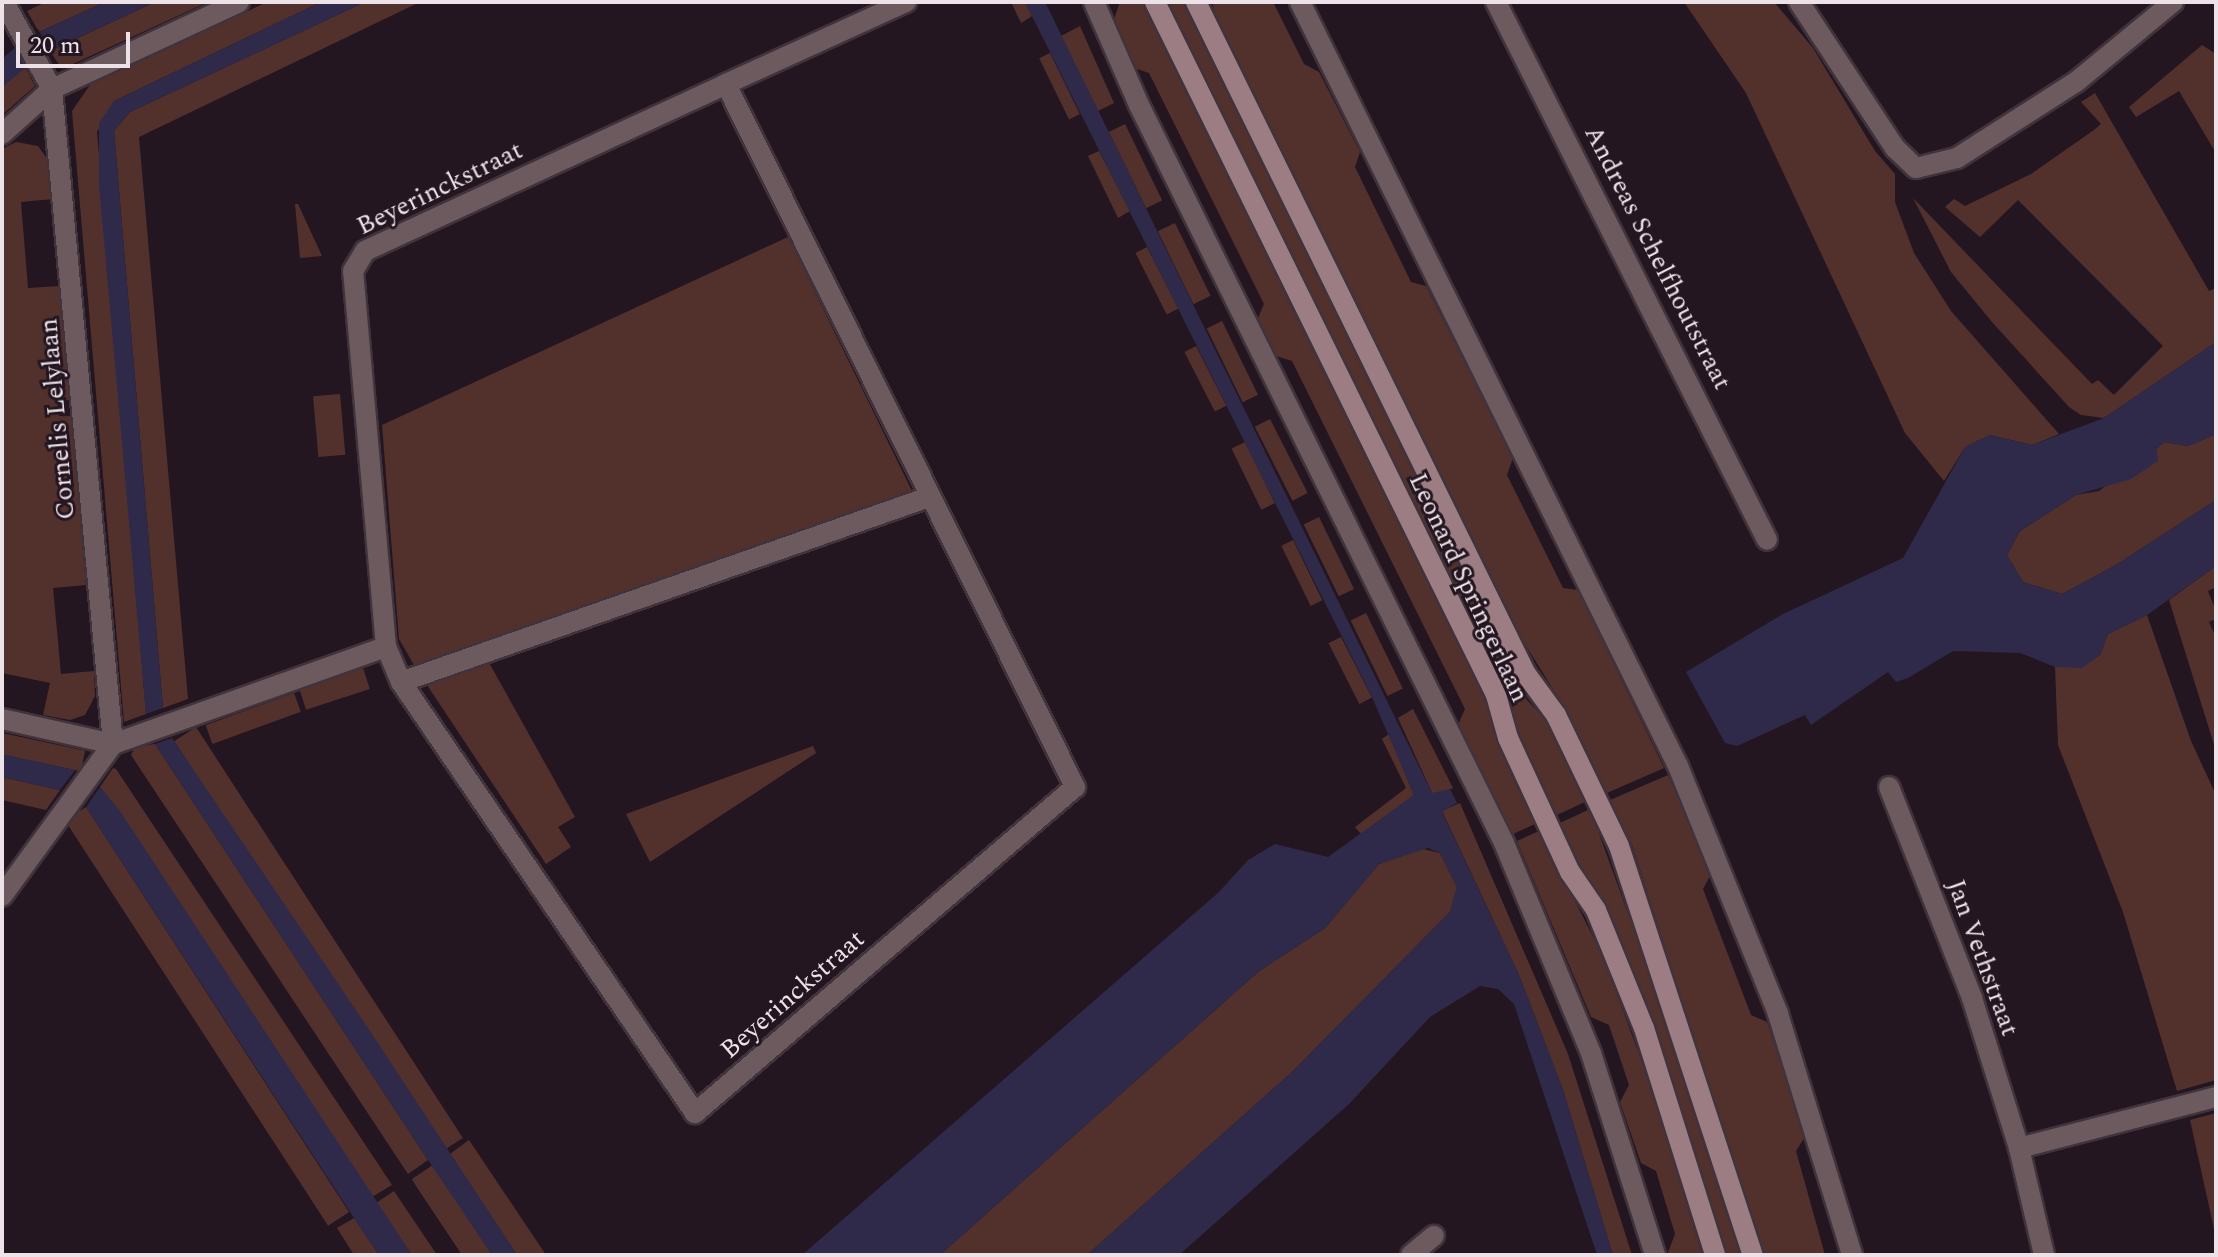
<!DOCTYPE html>
<html>
<head>
<meta charset="utf-8">
<style>
  body { margin:0 }
  #map { position:relative; width:2218px; height:1257px; overflow:hidden; background:#241620; font-family:Spectral,serif }
  div>[style] { position:absolute }
  [style*='--x'] { left:calc(var(--x)*1px); top:calc(var(--y)*1px); width:calc(var(--w)*1px); rotate:calc(var(--a)*1deg) }
  .green>* { inset:0; background:#52312d; transform-origin:0 0 }
  .water>* { inset:0; background:#2f294a }
  .pier>* { inset:0; background:#241620; transform-origin:0 0 }
  .roads { filter:drop-shadow(2px 0 #40333c) drop-shadow(-2px 0 #40333c) drop-shadow(0 2px #40333c) drop-shadow(0 -2px #40333c) }
  .street>* { height:20px; margin:-10px; padding:0 10px; transform-origin:10px; border-radius:10px; background:#6d5a5e }
  .secondary>* { height:20px; margin:-10px; padding:0 10px; transform-origin:10px; border-radius:10px; background:#9c7d84 }
  span { translate:-50% -50%; white-space:nowrap; text-align:center; line-height:1.15; -webkit-text-stroke:6px #241620; paint-order:stroke }
  .street-label { font-size:26px; color:#ece2e8 }
  .frame { position:absolute; inset:0; border:4px solid #ece2e8; pointer-events:none }
  .scale { position:absolute; left:16px; top:32px; width:114px; height:36px; box-sizing:border-box; border:4px solid #ece2e8; border-top:0; padding-left:10px; font-size:24px; line-height:28px; white-space:nowrap; color:#ece2e8; -webkit-text-stroke:6px #241620; paint-order:stroke }
</style>
</head>
<body>
<div id="map">
  <div class="green">
    <div style="clip-path:polygon(46px 2px,105px 2px,39px 32px,27px 11px)"></div>
    <div style="clip-path:polygon(155px 2px,208px 2px,62px 69px,50px 51px)"></div>
    <div style="clip-path:polygon(267px 2px,321px 2px,114px 101px,97px 132px,146px 714px,124px 722px,72px 111px,90px 85px)"></div>
    <div style="clip-path:polygon(365px 2px,420px 2px,139px 137px,188px 699px,163px 708px,114px 131px,130px 112px)"></div>
    <div style="clip-path:polygon(1011px 2px,1025px 2px,1032px 16px,1021px 23px)"></div>
    <div style="clip-path:polygon(1120px 2px,1143px 2px,1484px 695px,1498px 745px,1537px 823px,1513px 834px,1458px 725px,1465px 709px,1292px 361px,1276px 356px,1258px 318px,1264px 304px,1149px 73px,1134px 68px,1123px 45px,1113px 22px)"></div>
    <div style="clip-path:polygon(1167px 2px,1183px 2px,1527px 700px,1546px 720px,1587px 801px,1557px 815px,1517px 734px,1511px 702px)"></div>
    <div style="clip-path:polygon(1212px 2px,1273px 2px,1304px 64px,1319px 72px,1360px 152px,1355px 167px,1411px 282px,1426px 286px,1513px 458px,1507px 475px,1563px 588px,1578px 590px,1664px 768px,1607px 793px,1569px 715px,1515px 628px,1218px 25px)"></div>
    <div style="clip-path:polygon(1684px 2px,1774px 2px,1813px 48px,1875px 151px,1895px 174px,1895px 202px,1914px 253px,1951px 311px,2059px 434px,2032px 445px,1990px 435px,1965px 447px,1944px 481px,1905px 433px,1746px 93px)"></div>
    <div style="clip-path:polygon(1080px 26px,1114px 103px,1098px 111px,1061px 36px)"></div>
    <div style="clip-path:polygon(2202px 45px,2216px 54px,2216px 153px,2179px 91px,2136px 117px,2129px 107px)"></div>
    <div style="left:1050px;top:53px;width:68px;height:12px;rotate:64deg"></div>
    <div style="clip-path:polygon(25px 67px,35px 86px,2px 115px,2px 87px)"></div>
    <div style="clip-path:polygon(2095px 93px,2209px 291px,2216px 288px,2216px 342px,2104px 418px,2081px 415px,2069px 407px,1992px 322px,1951px 272px,1913px 198px,2092px 384px,2098px 380px,2114px 395px,2163px 346px,2018px 200px,1980px 237px,1945px 207px,1954px 199px,1965px 206px,2031px 174px,2094px 130px,2101px 124px,2081px 102px)"></div>
    <div style="left:1125px;top:124px;width:85px;height:18px;rotate:64deg"></div>
    <div style="clip-path:polygon(16px 142px,38px 146px,50px 163px,53px 199px,21px 202px,28px 288px,60px 286px,70px 400px,57px 401px,59px 416px,71px 416px,86px 585px,53px 588px,61px 674px,94px 671px,95px 696px,85px 715px,70px 720px,43px 715px,50px 683px,2px 673px,2px 149px)"></div>
    <div style="clip-path:polygon(1099px 151px,1130px 211px,1118px 218px,1088px 156px)"></div>
    <div style="clip-path:polygon(295px 204px,298px 204px,322px 256px,300px 258px)"></div>
    <div style="left:1175px;top:223px;width:81px;height:19px;rotate:64deg"></div>
    <div style="clip-path:polygon(788px 237px,913px 493px,414px 665px,399px 639px,382px 425px)"></div>
    <div style="left:1147px;top:247px;width:69px;height:13px;rotate:63deg"></div>
    <div style="left:1222px;top:321px;width:82px;height:17px;rotate:64deg"></div>
    <div style="left:1196px;top:346px;width:67px;height:13px;rotate:63deg"></div>
    <div style="left:340px;top:394px;width:61px;height:27px;rotate:85deg"></div>
    <div style="left:1270px;top:419px;width:83px;height:17px;rotate:63deg"></div>
    <div style="clip-path:polygon(2216px 434px,2216px 500px,2116px 565px,2062px 594px,2023px 582px,2007px 555px,2020px 531px,2076px 495px,2099px 491px,2165px 442px,2188px 446px)"></div>
    <div style="left:1245px;top:442px;width:68px;height:15px;rotate:64deg"></div>
    <div style="left:1319px;top:517px;width:80px;height:17px;rotate:64deg"></div>
    <div style="left:1293px;top:540px;width:67px;height:13px;rotate:64deg"></div>
    <div style="clip-path:polygon(2216px 566px,2216px 587px,2208px 591px,2216px 611px,2216px 619px,2209px 622px,2216px 638px,2216px 751px,2169px 600px)"></div>
    <div style="left:1366px;top:613px;width:84px;height:17px;rotate:64deg"></div>
    <div style="clip-path:polygon(2147px 615px,2191px 741px,2216px 795px,2216px 1080px,2177px 1091px,2123px 912px,2058px 745px,2055px 667px,2082px 667px,2100px 655px,2108px 634px)"></div>
    <div style="left:1341px;top:637px;width:68px;height:14px;rotate:63deg"></div>
    <div style="clip-path:polygon(487px 659px,575px 817px,558px 827px,571px 847px,546px 864px,425px 682px)"></div>
    <div style="left:363px;top:668px;width:22px;height:67px;rotate:72deg"></div>
    <div style="left:294px;top:693px;width:20px;height:94px;rotate:70deg"></div>
    <div style="clip-path:polygon(1413px 709px,1453px 788px,1434px 797px,1398px 718px)"></div>
    <div style="left:196px;top:727px;width:490px;height:26px;rotate:57deg"></div>
    <div style="left:2px;top:733px;width:85px;height:21px;rotate:12deg"></div>
    <div style="clip-path:polygon(1389px 734px,1414px 795px,1361px 834px,1355px 827px,1406px 788px,1382px 739px)"></div>
    <div style="clip-path:polygon(155px 744px,428px 1160px,408px 1174px,131px 755px,135px 747px)"></div>
    <div style="clip-path:polygon(813px 746px,816px 753px,650px 862px,626px 814px)"></div>
    <div style="clip-path:polygon(113px 768px,116px 769px,392px 1185px,372px 1197px,100px 787px)"></div>
    <div style="clip-path:polygon(1668px 775px,1711px 874px,1703px 889px,1751px 1015px,1767px 1022px,1806px 1135px,1796px 1151px,1825px 1255px,1764px 1255px,1632px 845px,1610px 800px)"></div>
    <div style="clip-path:polygon(2px 777px,60px 790px,46px 810px,2px 800px)"></div>
    <div style="clip-path:polygon(1460px 803px,1568px 1054px,1632px 1255px,1613px 1255px,1563px 1090px,1519px 975px,1442px 811px)"></div>
    <div style="left:86px;top:807px;width:483px;height:25px;rotate:57deg"></div>
    <div style="clip-path:polygon(1590px 809px,1668px 1023px,1741px 1255px,1726px 1255px,1676px 1091px,1629px 961px,1603px 898px,1583px 872px,1560px 823px)"></div>
    <div style="clip-path:polygon(1539px 831px,1603px 956px,1653px 1092px,1702px 1255px,1667px 1255px,1675px 1234px,1656px 1171px,1641px 1163px,1620px 1102px,1629px 1085px,1609px 1025px,1591px 1017px,1517px 841px)"></div>
    <div style="clip-path:polygon(1423px 849px,1440px 853px,1457px 887px,1450px 912px,1292px 1072px,1087px 1255px,940px 1255px,1258px 972px,1325px 928px,1379px 864px)"></div>
    <div style="clip-path:polygon(2216px 1113px,2216px 1238px,2190px 1120px)"></div>
    <div style="clip-path:polygon(469px 1140px,546px 1255px,517px 1255px,450px 1154px)"></div>
    <div style="clip-path:polygon(433px 1165px,492px 1255px,462px 1255px,416px 1186px,412px 1179px)"></div>
    <div style="clip-path:polygon(394px 1191px,437px 1255px,412px 1255px,376px 1203px)"></div>
    <div style="clip-path:polygon(354px 1218px,379px 1255px,354px 1255px,337px 1228px)"></div>
  </div>
  <div class="water">
    <div style="clip-path:polygon(105px 2px,155px 2px,43px 54px,2px 87px,2px 59px,26px 38px)"></div>
    <div style="clip-path:polygon(321px 2px,365px 2px,130px 112px,114px 131px,163px 708px,146px 714px,99px 184px,99px 123px,114px 101px)"></div>
    <div style="clip-path:polygon(1025px 2px,1045px 2px,1051px 14px,1432px 793px,1450px 789px,1457px 803px,1442px 812px,1519px 975px,1563px 1090px,1613px 1255px,1597px 1255px,1514px 1004px,1498px 989px,1480px 986px,1430px 1017px,1349px 1104px,1179px 1255px,1087px 1255px,1292px 1072px,1450px 912px,1457px 887px,1440px 853px,1428px 848px,1379px 864px,1325px 928px,1258px 972px,940px 1255px,802px 1255px,1219px 892px,1248px 860px,1275px 844px,1328px 857px,1414px 795px,1372px 697px)"></div>
    <div style="clip-path:polygon(2216px 342px,2216px 434px,2188px 446px,2165px 442px,2157px 448px,2158px 461px,2131px 479px,2076px 495px,2020px 531px,2007px 555px,2023px 582px,2062px 594px,2116px 565px,2216px 500px,2216px 566px,2147px 615px,2108px 634px,2100px 655px,2082px 668px,2055px 667px,2020px 653px,1953px 651px,1908px 678px,1896px 682px,1888px 672px,1811px 725px,1805px 715px,1737px 746px,1725px 743px,1686px 672px,1783px 614px,1903px 558px,1965px 447px,1990px 435px,2032px 445px,2104px 418px)"></div>
    <div style="clip-path:polygon(172px 738px,370px 1031px,517px 1255px,492px 1255px,428px 1160px,155px 744px)"></div>
    <div style="clip-path:polygon(2px 754px,75px 770px,60px 790px,2px 777px)"></div>
    <div style="clip-path:polygon(100px 787px,120px 811px,412px 1255px,379px 1255px,354px 1218px,86px 807px)"></div>
  </div>
  <div class="pier">
    <div style="left:38px;top:29px;width:29px;height:29px;rotate:61deg"></div>
  </div>
  <div class="roads">
    <div class="street">
      <div style="--x:1094;--y:2;--w:112;--a:66.4"></div>
      <div style="--x:1139;--y:105;--w:823;--a:63.68"></div>
      <div style="--x:1504;--y:843;--w:227;--a:67.5"></div>
      <div style="--x:1591;--y:1053;--w:212;--a:72.4"></div>
      <div style="--x:1300;--y:2;--w:852;--a:63.68"></div>
      <div style="--x:1678;--y:766;--w:267;--a:68"></div>
      <div style="--x:1778;--y:1014;--w:252;--a:72.9"></div>
      <div style="--x:1496;--y:2;--w:602;--a:63.26"></div>
      <div style="--x:1799;--y:2;--w:175;--a:56.7"></div>
      <div style="--x:1895;--y:148;--w:29;--a:44"></div>
      <div style="--x:1916;--y:168;--w:42;--a:-13.7"></div>
      <div style="--x:1957;--y:158;--w:141;--a:-32.6"></div>
      <div style="--x:2076;--y:82;--w:126;--a:-39.5"></div>
      <div style="--x:726;--y:84;--w:785;--a:63.6"></div>
      <div style="--x:1075;--y:787;--w:501;--a:139.37"></div>
      <div style="--x:695;--y:1113;--w:522;--a:-124.3"></div>
      <div style="--x:401;--y:682;--w:38;--a:-113"></div>
      <div style="--x:386;--y:647;--w:377;--a:-95"></div>
      <div style="--x:353;--y:271;--w:23;--a:-59"></div>
      <div style="--x:365;--y:251;--w:398;--a:-24.8"></div>
      <div style="--x:726;--y:84;--w:198;--a:-24.5"></div>
      <div style="--x:2;--y:134;--w:67;--a:-42"></div>
      <div style="--x:52;--y:89;--w:206;--a:-24.9"></div>
      <div style="--x:401;--y:682;--w:559;--a:-19.31"></div>
      <div style="--x:2;--y:719;--w:114;--a:12.7"></div>
      <div style="--x:113;--y:744;--w:290;--a:-19.6"></div>
      <div style="--x:1889;--y:787;--w:227;--a:68.5"></div>
      <div style="--x:1972;--y:998;--w:157;--a:72.6"></div>
      <div style="--x:2019;--y:1148;--w:110;--a:76.8"></div>
      <div style="--x:2;--y:896;--w:188;--a:-53.9"></div>
      <div style="--x:113;--y:744;--w:658;--a:-95.32"></div>
      <div style="--x:52;--y:89;--w:99;--a:-118.9"></div>
      <div style="--x:2019;--y:1148;--w:203;--a:-14.5"></div>
      <div style="--x:1411;--y:1255;--w:30;--a:-40"></div>
    </div>
    <div class="secondary">
      <div style="--x:1155;--y:2;--w:772;--a:63.8"></div>
      <div style="--x:1496;--y:695;--w:45;--a:74.4"></div>
      <div style="--x:1508;--y:738;--w:148;--a:65.2"></div>
      <div style="--x:1570;--y:872;--w:46;--a:55.6"></div>
      <div style="--x:1596;--y:910;--w:127;--a:67.9"></div>
      <div style="--x:1644;--y:1028;--w:238;--a:72.6"></div>
      <div style="--x:1196;--y:2;--w:749;--a:63.85"></div>
      <div style="--x:1526;--y:674;--w:51;--a:53.8"></div>
      <div style="--x:1556;--y:715;--w:145;--a:64.3"></div>
      <div style="--x:1619;--y:846;--w:430;--a:71.9"></div>
    </div>
  </div>
  <div class="street-label">
    <span style="left:440px;top:189px;rotate:-26deg">Beyerinckstraat</span>
    <span style="left:1657px;top:258px;rotate:63deg">Andreas Schelfhoutstraat</span>
    <span style="left:58px;top:419px;rotate:-95deg">Cornelis Lelylaan</span>
    <span style="left:1468px;top:588px;rotate:65deg">Leonard Springerlaan</span>
    <span style="left:1982px;top:958px;rotate:70deg">Jan Vethstraat</span>
    <span style="left:793px;top:995px;rotate:-41deg">Beyerinckstraat</span>
  </div>
  <div class="frame"></div>
  <div class="scale">20 m</div>
</div>
</body>
</html>
